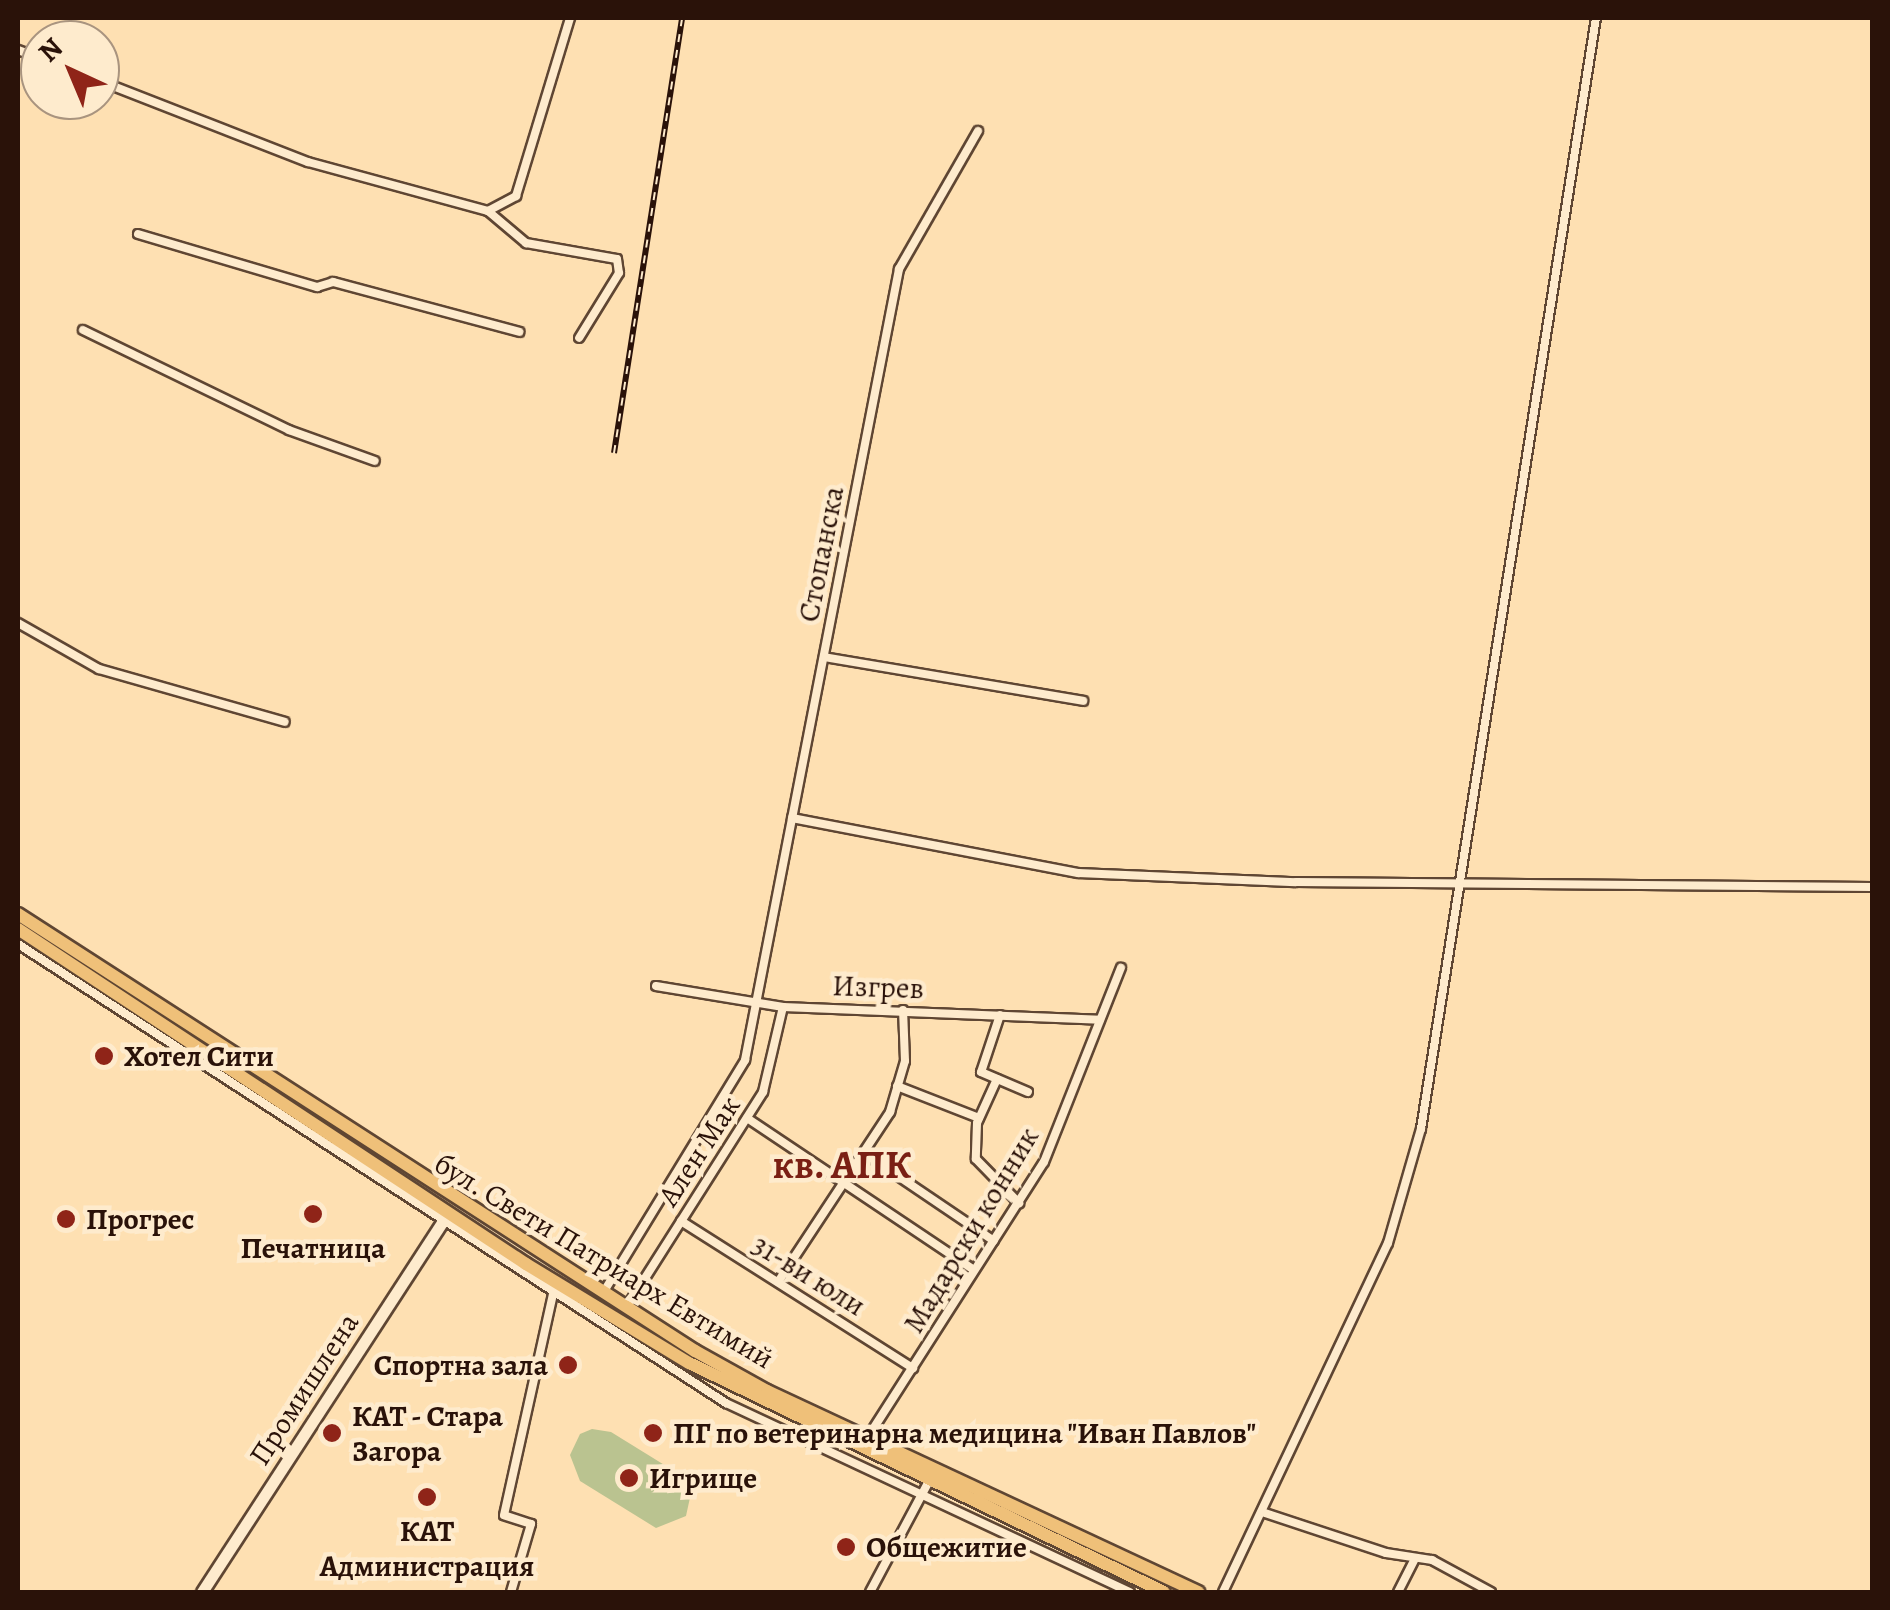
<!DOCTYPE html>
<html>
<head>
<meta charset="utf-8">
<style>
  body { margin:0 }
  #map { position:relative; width:1890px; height:1610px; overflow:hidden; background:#fee0b2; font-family:Alegreya,serif }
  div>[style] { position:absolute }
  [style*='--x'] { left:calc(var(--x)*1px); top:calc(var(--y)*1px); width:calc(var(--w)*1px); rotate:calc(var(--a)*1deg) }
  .green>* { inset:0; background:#bac390 }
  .roads { filter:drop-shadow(2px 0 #5f4633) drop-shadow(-2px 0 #5f4633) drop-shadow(0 2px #5f4633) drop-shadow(0 -2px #5f4633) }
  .minor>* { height:8px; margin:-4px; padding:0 4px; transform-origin:4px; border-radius:4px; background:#feebcd }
  .secondary>* { height:11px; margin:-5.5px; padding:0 5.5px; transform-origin:5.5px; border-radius:5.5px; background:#feebcd }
  .primary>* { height:12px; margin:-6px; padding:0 6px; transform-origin:6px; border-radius:6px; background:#efc079 }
  .rail>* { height:6px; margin-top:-3px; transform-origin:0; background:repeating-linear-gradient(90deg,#feebcd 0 8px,#2a1209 0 16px); box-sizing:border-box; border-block:2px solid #2a1209 }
  .dots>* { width:28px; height:28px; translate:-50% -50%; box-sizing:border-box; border:5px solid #feebcd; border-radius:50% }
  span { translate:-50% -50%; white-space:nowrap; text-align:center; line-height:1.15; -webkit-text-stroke:9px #feebcd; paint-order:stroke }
  .street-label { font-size:30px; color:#2a1209 }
  .poi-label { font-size:30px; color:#2a1209; font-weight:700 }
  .left { translate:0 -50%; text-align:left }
  .right { translate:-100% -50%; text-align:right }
  .district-label { font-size:40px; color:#7a1f14; font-weight:700 }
  .frame { position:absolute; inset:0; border:20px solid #2a1209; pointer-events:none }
  .north { position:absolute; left:20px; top:20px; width:100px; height:100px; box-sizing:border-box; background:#feebcd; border:2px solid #a9947f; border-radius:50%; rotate:316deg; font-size:28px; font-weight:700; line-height:40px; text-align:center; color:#2a1209 }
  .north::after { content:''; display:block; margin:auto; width:35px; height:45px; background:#8f2418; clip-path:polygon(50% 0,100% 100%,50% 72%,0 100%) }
</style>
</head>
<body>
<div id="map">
  <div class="green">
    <div style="clip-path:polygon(592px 1429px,611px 1432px,679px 1474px,691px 1493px,686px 1516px,656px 1528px,580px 1481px,570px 1455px,580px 1434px)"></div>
  </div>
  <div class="roads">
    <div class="minor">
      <div style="--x:18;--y:50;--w:23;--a:20"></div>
      <div style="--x:100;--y:81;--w:223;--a:21.3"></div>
      <div style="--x:308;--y:162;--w:187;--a:15.2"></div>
      <div style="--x:488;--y:211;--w:50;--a:40.1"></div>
      <div style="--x:526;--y:243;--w:92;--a:10"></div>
      <div style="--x:617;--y:259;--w:14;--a:82"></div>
      <div style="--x:619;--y:273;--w:76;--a:121.6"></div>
      <div style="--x:488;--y:211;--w:32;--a:-28"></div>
      <div style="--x:516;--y:196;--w:186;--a:-73.1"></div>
      <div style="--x:138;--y:234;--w:187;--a:16.5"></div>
      <div style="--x:317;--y:287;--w:17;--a:-17"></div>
      <div style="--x:333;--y:282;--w:193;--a:15"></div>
      <div style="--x:83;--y:330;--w:229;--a:25.9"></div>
      <div style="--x:289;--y:430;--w:91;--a:19.8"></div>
      <div style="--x:18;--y:623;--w:93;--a:29.6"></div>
      <div style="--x:99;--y:669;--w:193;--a:15.9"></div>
      <div style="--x:824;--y:657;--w:263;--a:9.6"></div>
      <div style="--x:792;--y:818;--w:291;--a:10.9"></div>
      <div style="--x:1078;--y:873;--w:218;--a:2.4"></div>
      <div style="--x:1296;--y:882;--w:576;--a:0.5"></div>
      <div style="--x:18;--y:944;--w:844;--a:32.96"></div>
      <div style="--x:726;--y:1403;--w:446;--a:25.1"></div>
      <div style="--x:656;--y:986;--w:129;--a:9.4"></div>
      <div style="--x:783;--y:1007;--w:317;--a:2.3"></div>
      <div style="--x:1000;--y:1015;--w:60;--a:108.4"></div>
      <div style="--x:981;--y:1072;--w:51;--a:23.1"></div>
      <div style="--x:997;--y:1079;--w:48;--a:114.4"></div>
      <div style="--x:977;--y:1123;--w:36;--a:92"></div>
      <div style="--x:976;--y:1159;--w:62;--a:45.7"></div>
      <div style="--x:897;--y:1086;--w:88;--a:21.3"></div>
      <div style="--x:747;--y:1118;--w:273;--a:33.8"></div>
      <div style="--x:867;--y:1155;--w:153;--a:34.1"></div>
      <div style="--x:681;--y:1221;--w:275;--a:32.4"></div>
      <div style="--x:778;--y:1282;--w:204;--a:-56.6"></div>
      <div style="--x:890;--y:1112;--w:53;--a:-73.6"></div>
      <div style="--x:905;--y:1061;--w:51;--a:-92.2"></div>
      <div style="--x:603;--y:1293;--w:273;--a:-58.6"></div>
      <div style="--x:745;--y:1060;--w:806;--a:-78.98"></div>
      <div style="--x:899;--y:269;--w:159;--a:-60.2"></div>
      <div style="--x:626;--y:1308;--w:256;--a:-57.6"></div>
      <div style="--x:763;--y:1092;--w:87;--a:-76.8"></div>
      <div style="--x:866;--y:1440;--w:330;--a:-57.4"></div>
      <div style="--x:1044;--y:1162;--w:209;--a:-68.4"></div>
      <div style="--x:1265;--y:1513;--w:127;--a:18.3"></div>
      <div style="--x:1386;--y:1553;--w:47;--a:8.7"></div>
      <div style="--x:1432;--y:1560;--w:67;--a:28.5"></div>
      <div style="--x:511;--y:1592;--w:71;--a:-73.6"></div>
      <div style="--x:531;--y:1524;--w:28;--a:-162"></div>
      <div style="--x:504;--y:1515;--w:226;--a:-77.5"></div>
      <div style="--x:870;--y:1592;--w:126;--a:-62"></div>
      <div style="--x:1223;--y:1592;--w:386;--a:-64.7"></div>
      <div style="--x:1388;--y:1243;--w:119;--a:-73.9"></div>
      <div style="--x:1421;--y:1129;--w:1125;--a:-81.05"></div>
      <div style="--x:1398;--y:1592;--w:37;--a:-63"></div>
    </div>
    <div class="secondary">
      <div style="--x:202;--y:1592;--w:452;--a:-57"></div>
    </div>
    <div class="primary">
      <div style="--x:18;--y:914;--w:806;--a:32.84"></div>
      <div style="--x:695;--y:1351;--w:82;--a:29.1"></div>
      <div style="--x:767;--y:1391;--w:476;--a:25"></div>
      <div style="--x:18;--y:929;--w:609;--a:33.4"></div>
      <div style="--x:526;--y:1264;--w:191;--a:31.3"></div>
      <div style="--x:689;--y:1363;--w:527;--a:25.74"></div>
    </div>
  </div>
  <div class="rail">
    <div style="--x:614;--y:453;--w:440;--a:-81.1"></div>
  </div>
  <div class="dots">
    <div style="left:104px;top:1056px;background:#8f2418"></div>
    <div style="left:313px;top:1214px;background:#8f2418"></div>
    <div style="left:66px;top:1219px;background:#8f2418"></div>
    <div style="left:568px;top:1365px;background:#8f2418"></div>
    <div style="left:332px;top:1433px;background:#8f2418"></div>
    <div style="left:653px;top:1433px;background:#8f2418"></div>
    <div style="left:629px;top:1478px;background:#8f2418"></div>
    <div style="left:427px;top:1497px;background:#8f2418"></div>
    <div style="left:846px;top:1547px;background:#8f2418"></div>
  </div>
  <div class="street-label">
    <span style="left:821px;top:554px;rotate:-79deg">Стопанска</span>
    <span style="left:878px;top:987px;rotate:2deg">Изгрев</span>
    <span style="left:699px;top:1151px;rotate:-57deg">Ален Мак</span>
    <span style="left:971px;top:1230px;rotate:-59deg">Мадарски конник</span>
    <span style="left:604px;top:1261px;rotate:31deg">бул. Свети Патриарх Евтимий</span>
    <span style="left:809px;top:1275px;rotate:32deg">31-ви юли</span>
    <span style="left:304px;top:1389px;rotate:-57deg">Промишлена</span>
  </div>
  <div class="poi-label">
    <span class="left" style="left:124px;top:1056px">Хотел Сити</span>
    <span class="left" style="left:86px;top:1219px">Прогрес</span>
    <span style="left:313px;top:1248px">Печатница</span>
    <span class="right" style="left:548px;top:1365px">Спортна зала</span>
    <span class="left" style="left:352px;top:1433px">КАТ - Стара<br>Загора</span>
    <span class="left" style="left:673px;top:1433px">ПГ по ветеринарна медицина "Иван Павлов"</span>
    <span class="left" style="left:649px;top:1478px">Игрище</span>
    <span style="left:427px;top:1548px">КАТ<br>Администрация</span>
    <span class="left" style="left:866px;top:1547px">Общежитие</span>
  </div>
  <div class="district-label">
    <span style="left:842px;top:1165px">кв. АПК</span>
  </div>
  <div class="frame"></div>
  <div class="north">N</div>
</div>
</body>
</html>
